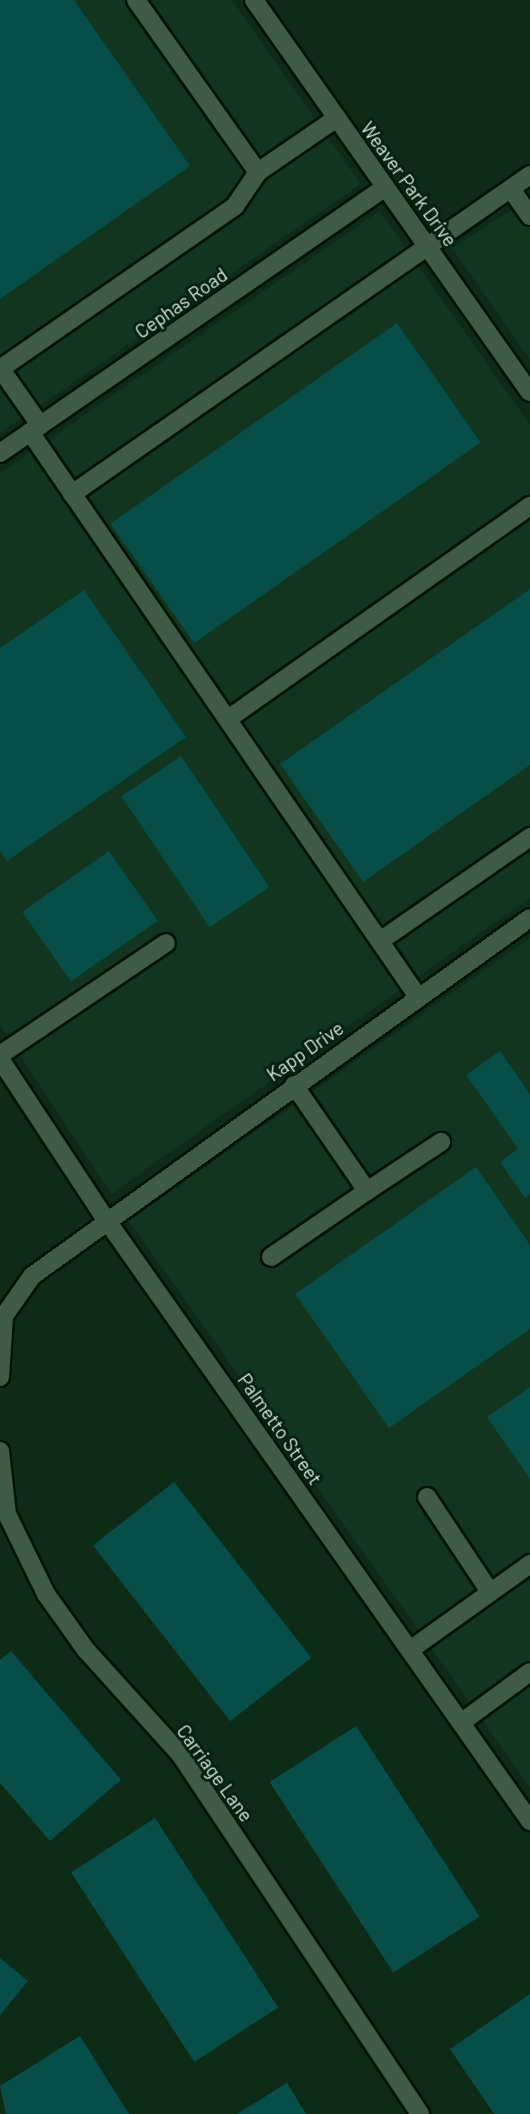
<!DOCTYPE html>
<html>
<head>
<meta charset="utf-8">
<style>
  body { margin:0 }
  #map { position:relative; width:530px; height:2114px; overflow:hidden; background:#0e2b18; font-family:Barlow,sans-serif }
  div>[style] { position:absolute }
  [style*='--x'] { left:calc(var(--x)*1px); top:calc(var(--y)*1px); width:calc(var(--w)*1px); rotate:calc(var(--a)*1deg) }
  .built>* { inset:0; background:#11351e }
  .building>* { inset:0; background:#074d48; transform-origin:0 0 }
  .roads { filter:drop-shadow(2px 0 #001304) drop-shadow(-2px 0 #001304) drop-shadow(0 2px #001304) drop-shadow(0 -2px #001304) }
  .minor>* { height:18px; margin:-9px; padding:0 9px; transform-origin:9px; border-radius:9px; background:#3e5b46 }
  span { translate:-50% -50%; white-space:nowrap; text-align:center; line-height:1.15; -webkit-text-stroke:6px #04210f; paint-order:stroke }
  .street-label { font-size:19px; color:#d6e6da }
</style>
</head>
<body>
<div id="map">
  <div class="built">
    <div style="clip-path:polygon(0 0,232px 0,361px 184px,0 433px)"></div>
    <div style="clip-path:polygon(530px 198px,530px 360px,452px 248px)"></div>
    <div style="clip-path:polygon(380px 211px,530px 425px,530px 898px,111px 1194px,0 1025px,0 473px)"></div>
    <div style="clip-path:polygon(530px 938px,530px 1788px,129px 1221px)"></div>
  </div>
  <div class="building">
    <div style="clip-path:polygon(0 0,74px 0,190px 166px,0 299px)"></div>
    <div style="left:397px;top:323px;width:146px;height:350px;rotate:55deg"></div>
    <div style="clip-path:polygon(530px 589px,530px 765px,363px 882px,280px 764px)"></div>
    <div style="clip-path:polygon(84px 590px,186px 737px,7px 861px,0 851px,0 648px)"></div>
    <div style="left:181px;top:756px;width:158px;height:72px;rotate:56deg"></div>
    <div style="left:109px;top:851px;width:85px;height:106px;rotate:55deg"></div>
    <div style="clip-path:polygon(500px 1051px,530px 1094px,530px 1194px,525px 1198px,500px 1162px,518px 1149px,466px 1075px)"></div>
    <div style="clip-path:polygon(476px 1167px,530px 1245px,530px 1329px,389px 1428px,295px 1294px)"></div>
    <div style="clip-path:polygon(530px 1387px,530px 1479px,487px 1417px)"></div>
    <div style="left:174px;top:1482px;width:223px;height:103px;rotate:52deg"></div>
    <div style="clip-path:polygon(11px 1651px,121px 1780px,50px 1841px,0 1783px,0 1660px)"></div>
    <div style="left:356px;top:1726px;width:227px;height:103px;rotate:57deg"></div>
    <div style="left:155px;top:1818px;width:226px;height:100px;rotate:57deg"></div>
    <div style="clip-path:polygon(0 1958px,28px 1981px,0 2015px)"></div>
    <div style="clip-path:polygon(530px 1994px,530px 2114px,494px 2114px,450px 2049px)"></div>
    <div style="clip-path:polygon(80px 2036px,129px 2114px,6px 2114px,0 2086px)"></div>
    <div style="clip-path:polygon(287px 2083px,306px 2114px,237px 2114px)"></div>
  </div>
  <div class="roads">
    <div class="minor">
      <div style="--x:136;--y:0;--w:211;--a:54.7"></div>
      <div style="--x:258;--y:172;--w:96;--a:-34.4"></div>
      <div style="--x:254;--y:0;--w:479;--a:54.9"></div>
      <div style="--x:511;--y:189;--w:33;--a:55"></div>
      <div style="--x:0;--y:368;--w:70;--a:54.9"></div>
      <div style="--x:0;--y:369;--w:286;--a:-34.7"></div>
      <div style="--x:235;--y:206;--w:41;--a:-55.9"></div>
      <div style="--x:30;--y:432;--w:685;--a:55.52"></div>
      <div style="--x:0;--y:453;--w:468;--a:-34.6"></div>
      <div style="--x:72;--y:494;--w:558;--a:-34.86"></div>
      <div style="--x:228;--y:719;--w:370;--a:-35.2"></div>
      <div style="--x:380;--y:941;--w:183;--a:-34.7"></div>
      <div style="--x:0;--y:1055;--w:200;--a:-34"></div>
      <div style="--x:0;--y:1059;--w:191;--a:56.6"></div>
      <div style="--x:105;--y:1218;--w:738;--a:54.82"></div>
      <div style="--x:294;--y:1085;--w:129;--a:55.4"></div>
      <div style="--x:367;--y:1191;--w:89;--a:-33.5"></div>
      <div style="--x:271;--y:1257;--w:116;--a:-34.5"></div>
      <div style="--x:0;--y:1377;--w:61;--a:-86.2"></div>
      <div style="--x:4;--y:1316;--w:49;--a:-55"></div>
      <div style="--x:32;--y:1276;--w:613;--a:-35.71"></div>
      <div style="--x:0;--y:1451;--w:63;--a:83.7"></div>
      <div style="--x:7;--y:1514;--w:89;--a:64"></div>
      <div style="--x:46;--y:1594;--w:69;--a:54.5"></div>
      <div style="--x:86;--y:1650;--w:140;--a:47.9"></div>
      <div style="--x:180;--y:1754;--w:433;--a:56.3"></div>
      <div style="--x:427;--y:1497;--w:114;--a:56.4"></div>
      <div style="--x:410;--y:1650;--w:148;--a:-35.6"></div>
      <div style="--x:462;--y:1722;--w:84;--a:-36.3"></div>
    </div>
  </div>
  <div class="street-label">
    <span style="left:409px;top:184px;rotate:54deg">Weaver Park Drive</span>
    <span style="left:181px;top:303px;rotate:-35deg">Cephas Road</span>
    <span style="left:305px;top:1051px;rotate:-35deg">Kapp Drive</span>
    <span style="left:280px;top:1429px;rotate:55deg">Palmetto Street</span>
    <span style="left:215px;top:1773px;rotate:54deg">Carriage Lane</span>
  </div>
</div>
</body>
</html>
